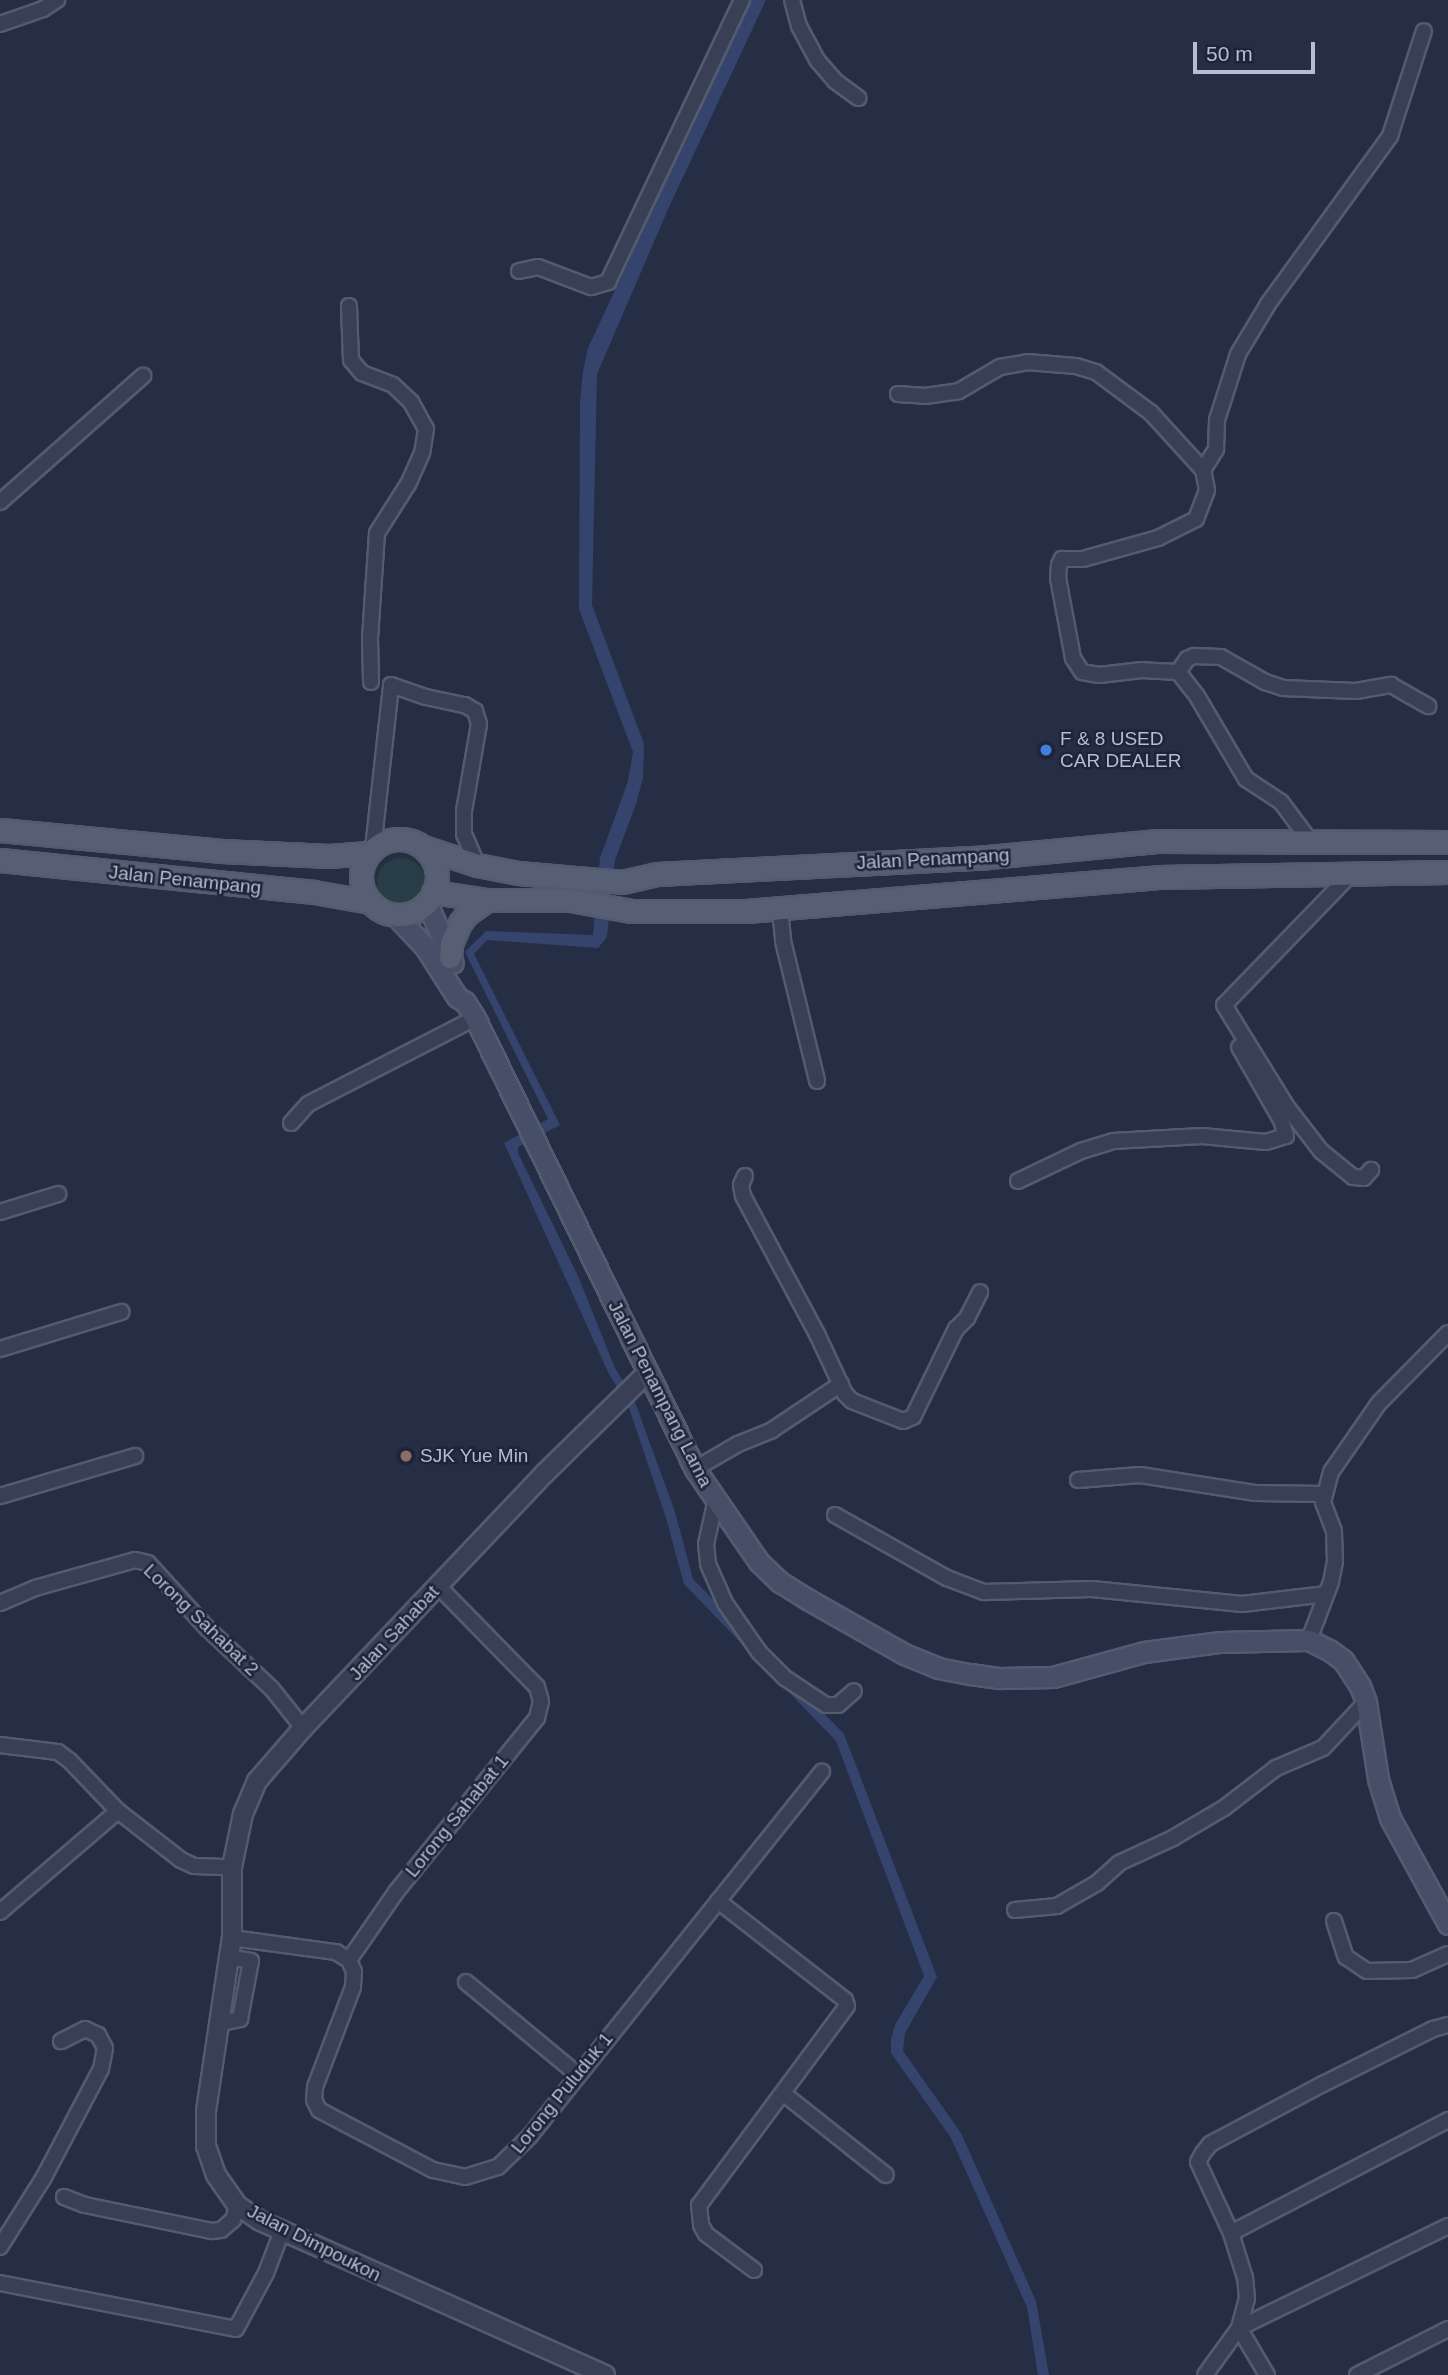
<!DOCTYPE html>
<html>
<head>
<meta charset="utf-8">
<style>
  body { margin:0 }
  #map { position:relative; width:1448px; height:2375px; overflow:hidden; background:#252e45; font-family:Helvetica,sans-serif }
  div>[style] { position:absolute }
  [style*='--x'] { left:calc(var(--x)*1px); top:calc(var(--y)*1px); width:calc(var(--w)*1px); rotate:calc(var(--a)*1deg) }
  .green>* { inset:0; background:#273e46 }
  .round { border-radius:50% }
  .water>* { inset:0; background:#35446c }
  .roads { filter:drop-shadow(2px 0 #555b6f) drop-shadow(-2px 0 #555b6f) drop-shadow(0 2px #555b6f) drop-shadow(0 -2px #555b6f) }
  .minor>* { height:14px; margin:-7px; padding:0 7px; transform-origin:7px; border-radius:7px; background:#394055 }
  .tertiary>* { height:18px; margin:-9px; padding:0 9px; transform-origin:9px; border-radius:9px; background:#394055 }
  .secondary>* { height:19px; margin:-9.5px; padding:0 9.5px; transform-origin:9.5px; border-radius:9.5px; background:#474e68 }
  .primary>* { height:21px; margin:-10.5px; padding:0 10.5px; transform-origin:10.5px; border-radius:10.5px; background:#575f75 }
  .primary>.ring { margin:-10.5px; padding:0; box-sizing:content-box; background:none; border:21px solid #575f75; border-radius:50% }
  .dots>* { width:19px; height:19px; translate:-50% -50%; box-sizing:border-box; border:4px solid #1e253a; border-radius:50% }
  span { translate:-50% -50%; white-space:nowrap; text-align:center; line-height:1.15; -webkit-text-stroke:5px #1e253a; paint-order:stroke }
  .poi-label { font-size:19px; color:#b7bcce }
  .left { translate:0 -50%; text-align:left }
  .street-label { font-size:19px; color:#b7bcce }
  .scale { position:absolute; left:1193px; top:42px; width:122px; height:32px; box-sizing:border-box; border:4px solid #b7bcce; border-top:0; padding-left:9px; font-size:21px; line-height:24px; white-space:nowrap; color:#b7bcce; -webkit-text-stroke:5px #1e253a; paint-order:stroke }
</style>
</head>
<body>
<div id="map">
  <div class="green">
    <div class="round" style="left:377px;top:858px;width:48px;height:48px"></div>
  </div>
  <div class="water">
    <div style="clip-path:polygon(750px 0,766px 0,669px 207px,597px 374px,592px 605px,644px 744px,643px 778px,636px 804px,615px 860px,607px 937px,598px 948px,487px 940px,474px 954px,560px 1125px,518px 1147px,518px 1153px,578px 1276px,615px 1368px,635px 1402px,675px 1512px,693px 1579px,844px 1734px,937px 1977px,905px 2033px,903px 2051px,961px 2133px,1036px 2301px,1049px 2375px,1038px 2375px,1027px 2307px,951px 2138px,891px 2053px,891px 2039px,895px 2025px,924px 1976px,836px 1741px,684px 1584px,666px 1518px,629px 1408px,608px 1372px,504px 1143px,548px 1119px,465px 952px,486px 931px,593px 935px,600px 858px,628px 781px,633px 752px,579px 609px,580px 402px,583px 371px,588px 348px)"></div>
  </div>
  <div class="roads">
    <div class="minor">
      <div style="--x:792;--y:0;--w:27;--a:75"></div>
      <div style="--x:799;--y:26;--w:38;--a:62"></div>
      <div style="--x:817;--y:60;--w:28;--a:49"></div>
      <div style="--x:835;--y:81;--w:29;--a:36"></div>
      <div style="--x:0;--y:24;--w:46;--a:-19.2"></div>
      <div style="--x:43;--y:9;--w:17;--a:-33"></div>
      <div style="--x:519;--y:271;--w:19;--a:-12"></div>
      <div style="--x:538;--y:267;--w:57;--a:20.7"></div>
      <div style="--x:591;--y:287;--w:18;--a:-16"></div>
      <div style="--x:608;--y:282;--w:312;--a:-64.6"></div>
      <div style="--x:349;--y:306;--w:54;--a:87.9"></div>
      <div style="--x:351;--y:360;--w:17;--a:50"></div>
      <div style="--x:362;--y:373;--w:33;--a:21"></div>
      <div style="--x:393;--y:385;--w:25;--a:43"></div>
      <div style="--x:411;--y:402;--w:31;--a:61"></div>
      <div style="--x:426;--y:429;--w:24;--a:99"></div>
      <div style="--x:422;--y:453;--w:34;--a:114"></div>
      <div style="--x:408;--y:484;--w:58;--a:122.3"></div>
      <div style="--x:377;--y:533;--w:105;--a:93.8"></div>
      <div style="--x:370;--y:638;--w:44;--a:88.7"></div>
      <div style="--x:898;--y:394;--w:27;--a:4"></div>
      <div style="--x:925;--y:396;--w:34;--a:-8"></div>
      <div style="--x:959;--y:391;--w:48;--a:-30.3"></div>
      <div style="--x:1000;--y:367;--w:27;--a:-10"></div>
      <div style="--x:1027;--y:362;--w:49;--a:4.7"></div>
      <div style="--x:1076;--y:366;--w:21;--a:17"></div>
      <div style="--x:1096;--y:372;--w:69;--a:36.7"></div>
      <div style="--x:1151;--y:413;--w:77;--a:47.6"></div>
      <div style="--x:0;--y:502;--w:191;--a:-41.4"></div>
      <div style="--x:1178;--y:672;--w:16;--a:-55"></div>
      <div style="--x:1187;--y:659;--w:8;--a:-23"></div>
      <div style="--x:1194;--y:656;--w:27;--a:2"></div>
      <div style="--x:1221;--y:657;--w:51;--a:29.6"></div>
      <div style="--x:1265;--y:682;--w:19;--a:18"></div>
      <div style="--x:1283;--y:688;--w:73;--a:2.4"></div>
      <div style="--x:1356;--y:691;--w:36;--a:-10"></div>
      <div style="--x:1391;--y:685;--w:43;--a:29.6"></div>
      <div style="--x:1310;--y:841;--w:49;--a:-126.6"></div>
      <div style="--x:1281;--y:802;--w:42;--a:-146.7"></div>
      <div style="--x:1246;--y:779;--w:96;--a:-120.6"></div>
      <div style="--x:1197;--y:696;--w:31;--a:-128"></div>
      <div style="--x:1178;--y:672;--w:36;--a:-177"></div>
      <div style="--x:1142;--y:670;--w:43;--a:173.4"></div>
      <div style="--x:1099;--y:675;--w:17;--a:-170"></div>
      <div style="--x:1082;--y:672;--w:17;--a:-123"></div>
      <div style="--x:1073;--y:658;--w:81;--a:-100.6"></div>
      <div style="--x:1058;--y:578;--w:13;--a:-86"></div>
      <div style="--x:1059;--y:565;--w:7;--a:-63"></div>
      <div style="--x:1062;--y:559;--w:21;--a:0"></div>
      <div style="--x:1083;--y:559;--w:78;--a:-15.6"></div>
      <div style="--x:1158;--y:538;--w:42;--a:-26.6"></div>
      <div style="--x:1196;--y:519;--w:31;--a:-69"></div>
      <div style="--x:1207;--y:490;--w:20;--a:-101"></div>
      <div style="--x:1203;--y:470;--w:25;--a:-58"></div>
      <div style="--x:1216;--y:449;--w:29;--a:-88"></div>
      <div style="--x:1217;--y:420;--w:69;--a:-72.3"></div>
      <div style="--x:1238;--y:354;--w:58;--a:-59"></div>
      <div style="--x:1268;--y:304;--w:208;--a:-54"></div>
      <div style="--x:1390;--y:136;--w:110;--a:-72.1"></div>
      <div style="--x:373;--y:849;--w:165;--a:-83.7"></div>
      <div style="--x:391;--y:685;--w:37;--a:19"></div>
      <div style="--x:426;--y:697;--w:40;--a:12"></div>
      <div style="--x:465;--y:705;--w:12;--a:31"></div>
      <div style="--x:475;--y:711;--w:14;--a:73"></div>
      <div style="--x:479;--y:724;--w:88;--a:99.8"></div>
      <div style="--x:464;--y:811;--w:23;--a:90"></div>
      <div style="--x:464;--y:834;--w:34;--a:67"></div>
      <div style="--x:1353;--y:872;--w:185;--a:134.1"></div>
      <div style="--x:1224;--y:1005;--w:120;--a:58.3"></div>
      <div style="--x:1287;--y:1107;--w:56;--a:52.3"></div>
      <div style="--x:1321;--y:1151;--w:41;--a:39.1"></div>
      <div style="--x:1353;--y:1177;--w:11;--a:5"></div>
      <div style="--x:1364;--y:1178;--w:11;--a:-49"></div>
      <div style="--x:780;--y:910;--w:31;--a:84"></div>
      <div style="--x:783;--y:941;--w:144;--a:76.3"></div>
      <div style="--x:291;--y:1123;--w:25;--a:-48"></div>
      <div style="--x:308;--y:1104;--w:188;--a:-27.2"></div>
      <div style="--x:745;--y:1176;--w:10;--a:114"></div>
      <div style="--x:741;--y:1185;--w:11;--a:80"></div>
      <div style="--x:743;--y:1196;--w:157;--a:61.8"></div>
      <div style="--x:817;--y:1334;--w:66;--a:65"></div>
      <div style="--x:845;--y:1394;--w:10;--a:45"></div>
      <div style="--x:852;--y:1401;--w:55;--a:21.4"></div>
      <div style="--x:903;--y:1421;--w:11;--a:-22"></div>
      <div style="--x:913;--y:1417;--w:98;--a:-64"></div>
      <div style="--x:956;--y:1329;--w:16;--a:-45"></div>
      <div style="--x:967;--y:1318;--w:29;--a:-63"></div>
      <div style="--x:1018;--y:1181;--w:70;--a:-25.5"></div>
      <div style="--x:1081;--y:1151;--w:34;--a:-17"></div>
      <div style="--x:1113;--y:1141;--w:89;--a:-3.2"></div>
      <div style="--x:1202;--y:1136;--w:64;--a:5.4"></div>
      <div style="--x:1266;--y:1142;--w:21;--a:-17"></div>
      <div style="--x:1286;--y:1136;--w:17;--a:-107"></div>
      <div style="--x:1281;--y:1120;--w:84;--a:-119.9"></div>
      <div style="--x:0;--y:1212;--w:61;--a:-17.2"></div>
      <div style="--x:0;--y:1349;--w:127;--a:-17"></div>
      <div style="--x:695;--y:1469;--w:50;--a:-30.2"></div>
      <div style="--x:738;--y:1444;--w:37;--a:-22"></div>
      <div style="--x:772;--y:1430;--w:83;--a:-33.7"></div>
      <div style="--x:1078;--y:1480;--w:62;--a:-4.6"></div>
      <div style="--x:1140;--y:1475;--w:116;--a:8.9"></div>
      <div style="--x:1255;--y:1493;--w:68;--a:0.8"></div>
      <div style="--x:0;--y:1496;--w:141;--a:-16.5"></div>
      <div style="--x:716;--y:1499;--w:46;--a:102.5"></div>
      <div style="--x:706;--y:1544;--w:20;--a:84"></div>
      <div style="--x:708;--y:1564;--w:43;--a:66.4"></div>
      <div style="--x:725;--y:1603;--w:60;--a:55.2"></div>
      <div style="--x:759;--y:1652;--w:37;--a:45"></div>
      <div style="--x:785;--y:1678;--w:49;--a:33.4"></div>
      <div style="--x:826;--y:1705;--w:12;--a:0"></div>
      <div style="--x:838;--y:1705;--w:21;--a:-41"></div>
      <div style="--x:835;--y:1515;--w:129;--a:29.4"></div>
      <div style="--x:947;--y:1578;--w:40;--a:21"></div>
      <div style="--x:984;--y:1592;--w:108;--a:-1.6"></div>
      <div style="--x:1092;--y:1589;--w:151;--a:5.7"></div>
      <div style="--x:1242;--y:1604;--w:85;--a:-6.8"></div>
      <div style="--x:0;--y:1603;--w:38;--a:-23"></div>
      <div style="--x:35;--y:1588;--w:104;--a:-15.6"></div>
      <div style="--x:135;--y:1560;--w:13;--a:13"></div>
      <div style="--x:148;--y:1563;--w:88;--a:47.8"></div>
      <div style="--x:207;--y:1628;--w:89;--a:43.2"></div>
      <div style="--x:272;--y:1689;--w:50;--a:51.5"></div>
      <div style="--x:1309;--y:1640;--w:62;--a:-69.2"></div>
      <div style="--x:1331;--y:1582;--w:21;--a:-79"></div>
      <div style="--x:1335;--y:1561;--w:30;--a:-92"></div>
      <div style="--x:1334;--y:1531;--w:31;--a:-111"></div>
      <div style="--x:1323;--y:1502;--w:31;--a:-75"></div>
      <div style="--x:1331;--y:1472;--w:84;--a:-55.2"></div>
      <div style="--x:1379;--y:1403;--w:98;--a:-45.4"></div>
      <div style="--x:0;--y:1745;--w:58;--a:6.9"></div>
      <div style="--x:58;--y:1752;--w:15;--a:37"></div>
      <div style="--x:70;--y:1761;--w:69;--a:46.2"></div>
      <div style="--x:118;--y:1811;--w:80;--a:37.9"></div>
      <div style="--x:181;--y:1860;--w:14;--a:25"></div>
      <div style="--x:194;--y:1866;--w:38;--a:2"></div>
      <div style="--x:718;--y:1901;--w:161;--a:37.9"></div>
      <div style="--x:845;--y:2000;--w:6;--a:72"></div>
      <div style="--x:847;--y:2006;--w:248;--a:126.6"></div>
      <div style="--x:699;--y:2205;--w:20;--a:84"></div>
      <div style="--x:701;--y:2225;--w:10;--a:61"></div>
      <div style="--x:706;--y:2234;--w:60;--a:36.9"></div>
      <div style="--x:1015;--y:1910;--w:42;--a:-5.4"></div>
      <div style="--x:1057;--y:1906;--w:46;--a:-29.9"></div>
      <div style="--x:1097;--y:1883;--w:30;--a:-42"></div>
      <div style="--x:1119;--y:1863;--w:60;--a:-24.8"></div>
      <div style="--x:1173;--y:1838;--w:59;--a:-30.5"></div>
      <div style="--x:1224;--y:1808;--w:66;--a:-37.6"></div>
      <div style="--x:1276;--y:1768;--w:51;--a:-23.1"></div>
      <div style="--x:1323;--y:1748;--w:63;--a:-46.9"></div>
      <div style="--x:0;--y:1912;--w:155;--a:-40.6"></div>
      <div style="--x:1334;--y:1921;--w:38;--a:72"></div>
      <div style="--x:1346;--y:1957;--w:25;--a:34"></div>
      <div style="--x:1367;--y:1971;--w:45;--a:-1.3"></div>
      <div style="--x:1412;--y:1970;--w:39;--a:-24"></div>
      <div style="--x:232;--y:1938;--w:105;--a:7.7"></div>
      <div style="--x:336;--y:1952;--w:15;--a:32"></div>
      <div style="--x:349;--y:1960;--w:13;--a:67"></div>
      <div style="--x:354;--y:1972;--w:15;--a:94"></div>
      <div style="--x:353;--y:1987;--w:107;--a:110.8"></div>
      <div style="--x:315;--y:2087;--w:13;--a:94"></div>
      <div style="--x:314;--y:2100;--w:11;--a:63"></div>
      <div style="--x:319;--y:2110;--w:129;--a:27.8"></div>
      <div style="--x:433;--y:2170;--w:33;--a:12"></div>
      <div style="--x:465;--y:2177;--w:34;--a:-17"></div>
      <div style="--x:498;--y:2167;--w:45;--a:-44.1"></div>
      <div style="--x:530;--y:2136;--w:467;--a:-51.3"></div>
      <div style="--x:349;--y:1960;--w:83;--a:-55.3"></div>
      <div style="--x:396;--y:1892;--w:224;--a:-51"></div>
      <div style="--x:537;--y:1718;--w:17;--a:-77"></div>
      <div style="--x:541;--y:1701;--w:15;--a:-106"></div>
      <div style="--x:537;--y:1687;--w:141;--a:-134.4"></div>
      <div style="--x:466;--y:1982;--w:144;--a:39.7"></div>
      <div style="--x:218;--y:2024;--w:23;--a:-13"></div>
      <div style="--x:240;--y:2019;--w:59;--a:-79.3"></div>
      <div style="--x:251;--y:1961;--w:22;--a:-170"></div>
      <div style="--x:784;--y:2094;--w:130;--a:38.5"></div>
      <div style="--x:64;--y:2197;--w:22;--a:21"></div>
      <div style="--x:85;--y:2205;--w:130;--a:11.6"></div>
      <div style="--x:212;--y:2231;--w:9;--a:-6"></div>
      <div style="--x:221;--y:2230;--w:16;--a:-40"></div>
      <div style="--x:233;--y:2220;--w:16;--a:-75"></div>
      <div style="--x:1231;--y:2233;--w:245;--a:-27.5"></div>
      <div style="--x:0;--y:2247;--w:83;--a:-57.8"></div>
      <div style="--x:44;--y:2177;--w:122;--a:-62.2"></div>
      <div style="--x:101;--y:2069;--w:21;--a:-79"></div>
      <div style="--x:105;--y:2048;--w:15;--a:-118"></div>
      <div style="--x:98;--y:2035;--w:14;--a:-155"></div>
      <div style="--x:85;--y:2029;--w:27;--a:153"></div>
      <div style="--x:0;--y:2283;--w:240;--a:11"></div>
      <div style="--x:236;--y:2329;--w:64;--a:-61.8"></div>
      <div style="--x:266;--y:2273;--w:45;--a:-69.1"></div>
      <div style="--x:1239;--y:2328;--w:233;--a:-26"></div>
      <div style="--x:1239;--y:2328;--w:55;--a:59.2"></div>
      <div style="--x:1205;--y:2375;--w:58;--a:-54.1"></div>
      <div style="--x:1239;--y:2328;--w:30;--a:-75"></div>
      <div style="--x:1247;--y:2299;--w:21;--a:-95"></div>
      <div style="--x:1245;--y:2278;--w:47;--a:-107.3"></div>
      <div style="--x:1231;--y:2233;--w:78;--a:-114.9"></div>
      <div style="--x:1198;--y:2162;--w:10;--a:-61"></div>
      <div style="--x:1203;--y:2153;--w:11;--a:-52"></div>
      <div style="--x:1210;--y:2144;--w:128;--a:-28"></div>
      <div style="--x:1323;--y:2084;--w:123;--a:-26.6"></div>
      <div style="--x:1433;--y:2029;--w:16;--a:-15"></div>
      <div style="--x:1357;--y:2375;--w:102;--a:-26.8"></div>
    </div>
    <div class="tertiary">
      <div style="--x:605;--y:2375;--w:379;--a:-155.9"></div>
      <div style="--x:259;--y:2220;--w:27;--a:-146"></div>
      <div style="--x:237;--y:2205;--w:37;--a:-125"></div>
      <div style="--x:216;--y:2175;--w:31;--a:-109"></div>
      <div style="--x:206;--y:2146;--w:35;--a:-90"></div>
      <div style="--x:206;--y:2111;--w:175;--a:-81.5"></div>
      <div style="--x:232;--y:1938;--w:71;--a:-90"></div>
      <div style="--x:232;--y:1867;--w:54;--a:-78.3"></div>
      <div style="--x:243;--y:1814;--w:36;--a:-67"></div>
      <div style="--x:257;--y:1781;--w:70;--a:-49"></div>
      <div style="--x:303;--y:1728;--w:352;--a:-46.5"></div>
      <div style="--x:545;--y:1473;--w:143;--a:-44.4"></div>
    </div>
    <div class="secondary">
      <div style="--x:427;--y:903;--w:65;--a:66.6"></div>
      <div style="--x:395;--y:915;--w:44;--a:46.8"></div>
      <div style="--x:425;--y:947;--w:59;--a:57.4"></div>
      <div style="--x:457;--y:997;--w:9;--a:32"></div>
      <div style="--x:465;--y:1002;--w:19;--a:58"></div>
      <div style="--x:475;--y:1018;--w:502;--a:64"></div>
      <div style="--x:695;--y:1469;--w:113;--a:55.5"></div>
      <div style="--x:759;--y:1562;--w:29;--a:44"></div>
      <div style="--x:780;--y:1582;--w:34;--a:32"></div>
      <div style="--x:809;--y:1600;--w:109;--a:29.6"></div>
      <div style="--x:904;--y:1654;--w:37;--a:22"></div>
      <div style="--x:938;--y:1668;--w:33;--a:11"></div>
      <div style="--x:970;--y:1674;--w:30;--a:8"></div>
      <div style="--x:1000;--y:1678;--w:53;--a:-1.1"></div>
      <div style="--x:1053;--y:1677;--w:94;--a:-15.4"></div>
      <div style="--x:1144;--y:1652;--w:77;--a:-7.5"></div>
      <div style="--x:1220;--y:1642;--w:89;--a:-1.3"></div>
      <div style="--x:1309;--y:1640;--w:22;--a:27"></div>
      <div style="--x:1329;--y:1650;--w:17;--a:36"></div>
      <div style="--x:1343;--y:1660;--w:31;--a:57"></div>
      <div style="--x:1360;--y:1686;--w:17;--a:69"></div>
      <div style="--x:1366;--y:1702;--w:78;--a:81.1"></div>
      <div style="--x:1378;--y:1779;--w:41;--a:72.9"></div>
      <div style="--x:1390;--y:1818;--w:121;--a:61.3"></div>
    </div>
    <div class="primary">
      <div style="--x:0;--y:830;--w:223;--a:5.4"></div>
      <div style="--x:222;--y:851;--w:107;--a:2.7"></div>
      <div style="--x:329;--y:856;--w:40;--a:-4.3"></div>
      <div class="ring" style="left:361px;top:839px;width:55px;height:55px"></div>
      <div style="--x:423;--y:847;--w:57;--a:18.4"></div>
      <div style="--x:477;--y:865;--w:42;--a:11"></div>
      <div style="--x:518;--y:873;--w:104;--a:4.9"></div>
      <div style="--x:622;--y:882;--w:36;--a:-13"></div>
      <div style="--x:657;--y:874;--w:331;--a:-2.9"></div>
      <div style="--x:988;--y:857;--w:171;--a:-5.4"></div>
      <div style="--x:1158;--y:841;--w:290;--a:0.2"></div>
      <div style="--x:0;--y:860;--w:316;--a:5.8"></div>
      <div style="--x:314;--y:892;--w:57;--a:10.1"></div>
      <div style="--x:433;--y:892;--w:55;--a:8.4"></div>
      <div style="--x:487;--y:900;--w:83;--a:0"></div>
      <div style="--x:570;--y:900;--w:63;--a:10.1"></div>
      <div style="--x:632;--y:911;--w:114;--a:0"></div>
      <div style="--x:746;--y:911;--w:414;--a:-4.7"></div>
      <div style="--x:1159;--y:877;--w:289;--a:-1"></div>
      <div style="--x:450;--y:957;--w:13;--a:-86"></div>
      <div style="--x:451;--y:944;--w:23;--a:-67"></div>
      <div style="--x:460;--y:923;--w:11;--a:-52"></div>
      <div style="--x:467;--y:914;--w:24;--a:-35"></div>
    </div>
  </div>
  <div class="dots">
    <div style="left:1046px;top:750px;background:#3f7fe0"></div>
    <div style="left:406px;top:1456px;background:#8d6e63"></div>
  </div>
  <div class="poi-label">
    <span class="left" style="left:1060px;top:750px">F &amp; 8 USED<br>CAR DEALER</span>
    <span class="left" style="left:420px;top:1456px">SJK Yue Min</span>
  </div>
  <div class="street-label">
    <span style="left:933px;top:859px;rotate:-3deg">Jalan Penampang</span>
    <span style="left:185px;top:880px;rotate:6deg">Jalan Penampang</span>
    <span style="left:660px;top:1394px;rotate:63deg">Jalan Penampang Lama</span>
    <span style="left:201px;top:1620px;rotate:44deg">Lorong Sahabat 2</span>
    <span style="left:394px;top:1633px;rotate:-47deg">Jalan Sahabat</span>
    <span style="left:457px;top:1816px;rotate:-51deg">Lorong Sahabat 1</span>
    <span style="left:562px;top:2093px;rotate:-51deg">Lorong Puluduk 1</span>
    <span style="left:314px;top:2243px;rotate:27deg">Jalan Dimpoukon</span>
  </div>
  <div class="scale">50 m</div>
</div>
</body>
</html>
